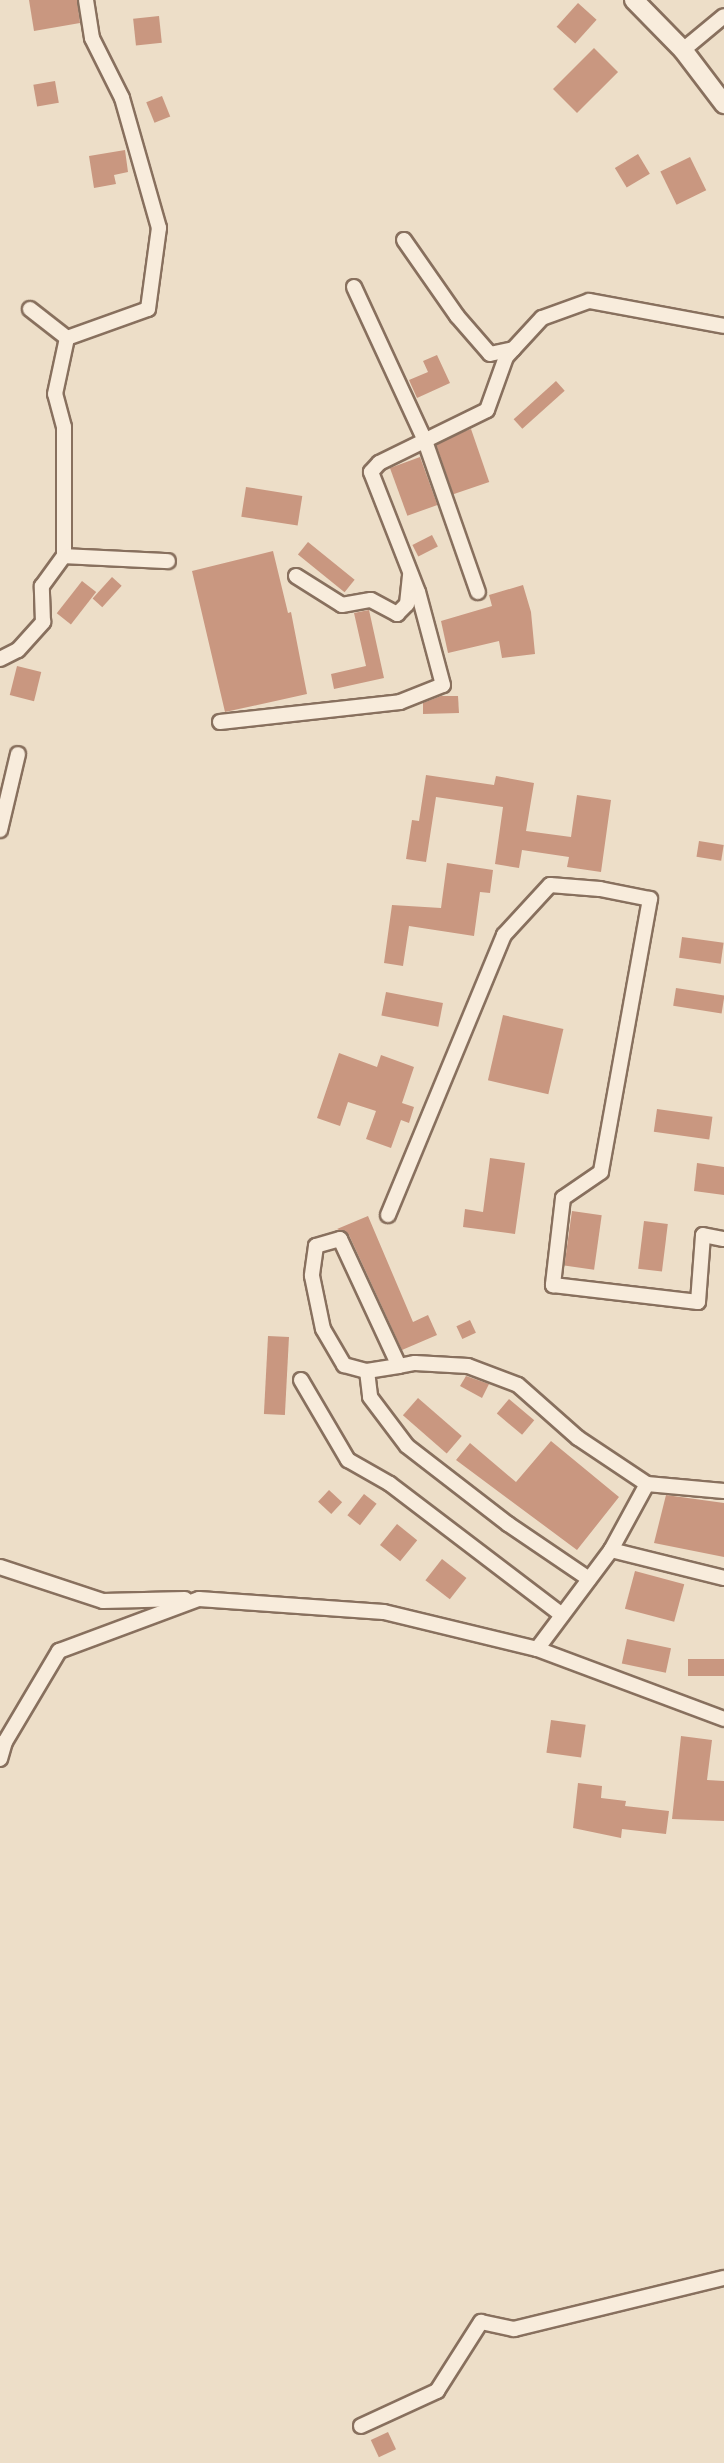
<!DOCTYPE html>
<html>
<head>
<meta charset="utf-8">
<style>
  body { margin:0 }
  #map { position:relative; width:724px; height:2463px; overflow:hidden; background:#eddec8; font-family:"Roboto Serif",serif }
  div>[style] { position:absolute }
  [style*='--x'] { left:calc(var(--x)*1px); top:calc(var(--y)*1px); width:calc(var(--w)*1px); rotate:calc(var(--a)*1deg) }
  .building>* { inset:0; background:#c99780; transform-origin:0 0 }
  .roads { filter:drop-shadow(2px 0 #88705e) drop-shadow(-2px 0 #88705e) drop-shadow(0 2px #88705e) drop-shadow(0 -2px #88705e) }
  .minor>* { height:14px; margin:-7px; padding:0 7px; transform-origin:7px; border-radius:7px; background:#f8ecdc }
  .tertiary>* { height:18px; margin:-9px; padding:0 9px; transform-origin:9px; border-radius:9px; background:#f8ecdc }
  span { translate:-50% -50%; white-space:nowrap; text-align:center; line-height:1.15; -webkit-text-stroke:5px #f4e9d8; paint-order:stroke }
</style>
</head>
<body>
<div id="map">
  <div class="building">
    <div style="clip-path:polygon(29px 0,77px 0,80px 23px,34px 31px)"></div>
    <div style="left:578px;top:3px;width:25px;height:32px;rotate:42deg"></div>
    <div style="left:159px;top:16px;width:27px;height:26px;rotate:84deg"></div>
    <div style="left:594px;top:48px;width:34px;height:58px;rotate:45deg"></div>
    <div style="left:55px;top:81px;width:22px;height:22px;rotate:80deg"></div>
    <div style="left:162px;top:96px;width:22px;height:17px;rotate:68deg"></div>
    <div style="clip-path:polygon(125px 150px,128px 172px,114px 175px,116px 184px,94px 188px,89px 156px)"></div>
    <div style="left:638px;top:154px;width:23px;height:27px;rotate:59deg"></div>
    <div style="left:690px;top:157px;width:37px;height:33px;rotate:64deg"></div>
    <div style="clip-path:polygon(437px 355px,450px 383px,417px 398px,409px 380px,428px 372px,423px 361px)"></div>
    <div style="left:556px;top:381px;width:13px;height:57px;rotate:48deg"></div>
    <div style="left:471px;top:429px;width:56px;height:38px;rotate:71deg"></div>
    <div style="left:420px;top:457px;width:51px;height:32px;rotate:70deg"></div>
    <div style="left:246px;top:487px;width:57px;height:30px;rotate:9deg"></div>
    <div style="left:432px;top:535px;width:13px;height:22px;rotate:63deg"></div>
    <div style="left:308px;top:542px;width:60px;height:16px;rotate:39deg"></div>
    <div style="clip-path:polygon(273px 551px,288px 613px,291px 612px,307px 694px,225px 712px,192px 571px)"></div>
    <div style="left:112px;top:577px;width:13px;height:29px;rotate:42deg"></div>
    <div style="left:82px;top:581px;width:18px;height:41px;rotate:38deg"></div>
    <div style="clip-path:polygon(523px 585px,531px 612px,535px 654px,502px 658px,499px 641px,448px 653px,441px 621px,492px 606px,489px 595px)"></div>
    <div style="clip-path:polygon(369px 610px,384px 678px,334px 689px,331px 674px,366px 666px,354px 613px)"></div>
    <div style="left:17px;top:666px;width:25px;height:30px;rotate:14deg"></div>
    <div style="clip-path:polygon(441px 696px,458px 696px,459px 713px,423px 714px,423px 703px)"></div>
    <div style="clip-path:polygon(426px 775px,494px 785px,496px 776px,534px 783px,526px 831px,571px 837px,577px 795px,611px 800px,601px 872px,567px 867px,569px 857px,522px 850px,519px 868px,495px 864px,503px 807px,436px 797px,426px 862px,406px 859px,412px 820px,419px 821px)"></div>
    <div style="left:699px;top:841px;width:25px;height:16px;rotate:9deg"></div>
    <div style="clip-path:polygon(447px 863px,493px 870px,490px 893px,480px 892px,474px 936px,409px 926px,403px 966px,384px 963px,392px 905px,441px 908px)"></div>
    <div style="left:682px;top:937px;width:42px;height:21px;rotate:8deg"></div>
    <div style="left:676px;top:988px;width:49px;height:18px;rotate:9deg"></div>
    <div style="left:386px;top:992px;width:58px;height:24px;rotate:11deg"></div>
    <div style="left:503px;top:1015px;width:62px;height:67px;rotate:13deg"></div>
    <div style="clip-path:polygon(339px 1053px,377px 1067px,381px 1055px,414px 1067px,402px 1103px,414px 1107px,409px 1123px,401px 1120px,391px 1148px,366px 1139px,376px 1111px,348px 1102px,340px 1126px,317px 1118px)"></div>
    <div style="left:657px;top:1109px;width:56px;height:23px;rotate:8deg"></div>
    <div style="clip-path:polygon(490px 1158px,525px 1163px,515px 1234px,463px 1227px,465px 1209px,483px 1212px)"></div>
    <div style="clip-path:polygon(697px 1163px,724px 1167px,724px 1195px,694px 1191px)"></div>
    <div style="left:572px;top:1211px;width:30px;height:55px;rotate:8deg"></div>
    <div style="clip-path:polygon(368px 1216px,413px 1322px,428px 1315px,437px 1335px,402px 1350px,349px 1235px,337px 1229px)"></div>
    <div style="left:644px;top:1221px;width:24px;height:48px;rotate:7deg"></div>
    <div style="left:470px;top:1320px;width:14px;height:15px;rotate:65deg"></div>
    <div style="left:268px;top:1336px;width:21px;height:78px;rotate:3deg"></div>
    <div style="clip-path:polygon(466px 1376px,489px 1384px,482px 1398px,460px 1386px)"></div>
    <div style="left:418px;top:1398px;width:58px;height:23px;rotate:41deg"></div>
    <div style="left:509px;top:1399px;width:33px;height:19px;rotate:40deg"></div>
    <div style="clip-path:polygon(551px 1441px,619px 1497px,577px 1550px,456px 1460px,470px 1443px,516px 1482px)"></div>
    <div style="left:329px;top:1490px;width:18px;height:16px;rotate:43deg"></div>
    <div style="left:364px;top:1494px;width:16px;height:27px;rotate:38deg"></div>
    <div style="clip-path:polygon(666px 1495px,724px 1503px,724px 1557px,654px 1543px)"></div>
    <div style="left:397px;top:1524px;width:26px;height:27px;rotate:39deg"></div>
    <div style="left:442px;top:1559px;width:31px;height:27px;rotate:38deg"></div>
    <div style="left:635px;top:1571px;width:51px;height:39px;rotate:15deg"></div>
    <div style="left:627px;top:1639px;width:45px;height:25px;rotate:12deg"></div>
    <div style="left:724px;top:1659px;width:17px;height:36px;rotate:90deg"></div>
    <div style="left:551px;top:1720px;width:35px;height:33px;rotate:8deg"></div>
    <div style="clip-path:polygon(681px 1736px,712px 1740px,707px 1780px,724px 1781px,724px 1821px,672px 1819px)"></div>
    <div style="clip-path:polygon(578px 1783px,602px 1786px,601px 1798px,626px 1801px,625px 1806px,669px 1811px,666px 1834px,622px 1829px,621px 1838px,573px 1828px)"></div>
    <div style="left:388px;top:2432px;width:19px;height:19px;rotate:65deg"></div>
  </div>
  <div class="roads">
    <div class="minor">
      <div style="--x:683;--y:50;--w:53;--a:-39.7"></div>
      <div style="--x:404;--y:240;--w:93;--a:55.1"></div>
      <div style="--x:457;--y:316;--w:50;--a:49"></div>
      <div style="--x:490;--y:354;--w:24;--a:-12"></div>
      <div style="--x:354;--y:287;--w:170;--a:65.2"></div>
      <div style="--x:425;--y:441;--w:160;--a:70.7"></div>
      <div style="--x:30;--y:309;--w:47;--a:38.1"></div>
      <div style="--x:64;--y:556;--w:129;--a:-90"></div>
      <div style="--x:64;--y:427;--w:34;--a:-105"></div>
      <div style="--x:55;--y:394;--w:57;--a:-77.9"></div>
      <div style="--x:67;--y:338;--w:86;--a:-19.7"></div>
      <div style="--x:148;--y:309;--w:82;--a:-82.3"></div>
      <div style="--x:159;--y:228;--w:135;--a:-105.9"></div>
      <div style="--x:122;--y:98;--w:67;--a:-116.6"></div>
      <div style="--x:92;--y:38;--w:38;--a:-99"></div>
      <div style="--x:296;--y:576;--w:54;--a:32.2"></div>
      <div style="--x:342;--y:605;--w:29;--a:-10"></div>
      <div style="--x:371;--y:600;--w:30;--a:28"></div>
      <div style="--x:397;--y:614;--w:14;--a:-45"></div>
      <div style="--x:407;--y:604;--w:29;--a:-84"></div>
      <div style="--x:0;--y:659;--w:20;--a:-27"></div>
      <div style="--x:18;--y:650;--w:38;--a:-48"></div>
      <div style="--x:43;--y:622;--w:36;--a:-92"></div>
      <div style="--x:42;--y:586;--w:37;--a:-54"></div>
      <div style="--x:64;--y:556;--w:104;--a:2.8"></div>
      <div style="--x:220;--y:722;--w:181;--a:-6.3"></div>
      <div style="--x:400;--y:702;--w:46;--a:-21.6"></div>
      <div style="--x:443;--y:685;--w:96;--a:-105"></div>
      <div style="--x:418;--y:592;--w:129;--a:-111.4"></div>
      <div style="--x:371;--y:472;--w:12;--a:-48"></div>
      <div style="--x:379;--y:463;--w:120;--a:-26.1"></div>
      <div style="--x:487;--y:410;--w:56;--a:-70.3"></div>
      <div style="--x:506;--y:357;--w:53;--a:-47.3"></div>
      <div style="--x:542;--y:318;--w:50;--a:-19.9"></div>
      <div style="--x:589;--y:301;--w:137;--a:10.5"></div>
      <div style="--x:0;--y:830;--w:78;--a:-76.7"></div>
      <div style="--x:388;--y:1215;--w:303;--a:-67.5"></div>
      <div style="--x:504;--y:935;--w:68;--a:-47.4"></div>
      <div style="--x:550;--y:885;--w:50;--a:4.6"></div>
      <div style="--x:600;--y:889;--w:51;--a:11.3"></div>
      <div style="--x:650;--y:899;--w:277;--a:100.2"></div>
      <div style="--x:601;--y:1172;--w:46;--a:145.6"></div>
      <div style="--x:563;--y:1198;--w:88;--a:96.6"></div>
      <div style="--x:553;--y:1285;--w:146;--a:6.7"></div>
      <div style="--x:698;--y:1302;--w:67;--a:-85.7"></div>
      <div style="--x:703;--y:1235;--w:21;--a:11"></div>
      <div style="--x:399;--y:1366;--w:140;--a:-114.9"></div>
      <div style="--x:340;--y:1239;--w:25;--a:164"></div>
      <div style="--x:316;--y:1246;--w:30;--a:98"></div>
      <div style="--x:312;--y:1276;--w:54;--a:78.3"></div>
      <div style="--x:323;--y:1329;--w:42;--a:59.7"></div>
      <div style="--x:344;--y:1365;--w:24;--a:15"></div>
      <div style="--x:367;--y:1371;--w:32;--a:-9"></div>
      <div style="--x:399;--y:1366;--w:16;--a:-11"></div>
      <div style="--x:415;--y:1363;--w:53;--a:3.2"></div>
      <div style="--x:468;--y:1366;--w:53;--a:20.8"></div>
      <div style="--x:518;--y:1385;--w:80;--a:41.5"></div>
      <div style="--x:578;--y:1438;--w:83;--a:33.7"></div>
      <div style="--x:647;--y:1484;--w:77;--a:5.2"></div>
      <div style="--x:367;--y:1371;--w:26;--a:83"></div>
      <div style="--x:370;--y:1397;--w:61;--a:52.9"></div>
      <div style="--x:407;--y:1446;--w:128;--a:37.7"></div>
      <div style="--x:508;--y:1524;--w:98;--a:34.2"></div>
      <div style="--x:301;--y:1380;--w:93;--a:59.6"></div>
      <div style="--x:348;--y:1460;--w:48;--a:29.7"></div>
      <div style="--x:390;--y:1484;--w:216;--a:37.3"></div>
      <div style="--x:611;--y:1550;--w:116;--a:13.9"></div>
      <div style="--x:0;--y:1567;--w:108;--a:18.3"></div>
      <div style="--x:103;--y:1601;--w:82;--a:-1.4"></div>
      <div style="--x:537;--y:1649;--w:124;--a:-53.2"></div>
      <div style="--x:611;--y:1550;--w:75;--a:-61.4"></div>
      <div style="--x:0;--y:1759;--w:18;--a:-74"></div>
      <div style="--x:5;--y:1742;--w:106;--a:-59.3"></div>
      <div style="--x:59;--y:1651;--w:149;--a:-20.4"></div>
      <div style="--x:199;--y:1599;--w:185;--a:4"></div>
      <div style="--x:384;--y:1612;--w:157;--a:13.6"></div>
      <div style="--x:537;--y:1649;--w:200;--a:20.5"></div>
      <div style="--x:361;--y:2426;--w:84;--a:-24.7"></div>
      <div style="--x:437;--y:2391;--w:82;--a:-57.5"></div>
      <div style="--x:481;--y:2322;--w:34;--a:12"></div>
      <div style="--x:514;--y:2329;--w:216;--a:-13.7"></div>
    </div>
    <div class="tertiary">
      <div style="--x:634;--y:0;--w:70;--a:45.6"></div>
      <div style="--x:683;--y:50;--w:68;--a:52.8"></div>
    </div>
  </div>
</div>
</body>
</html>
